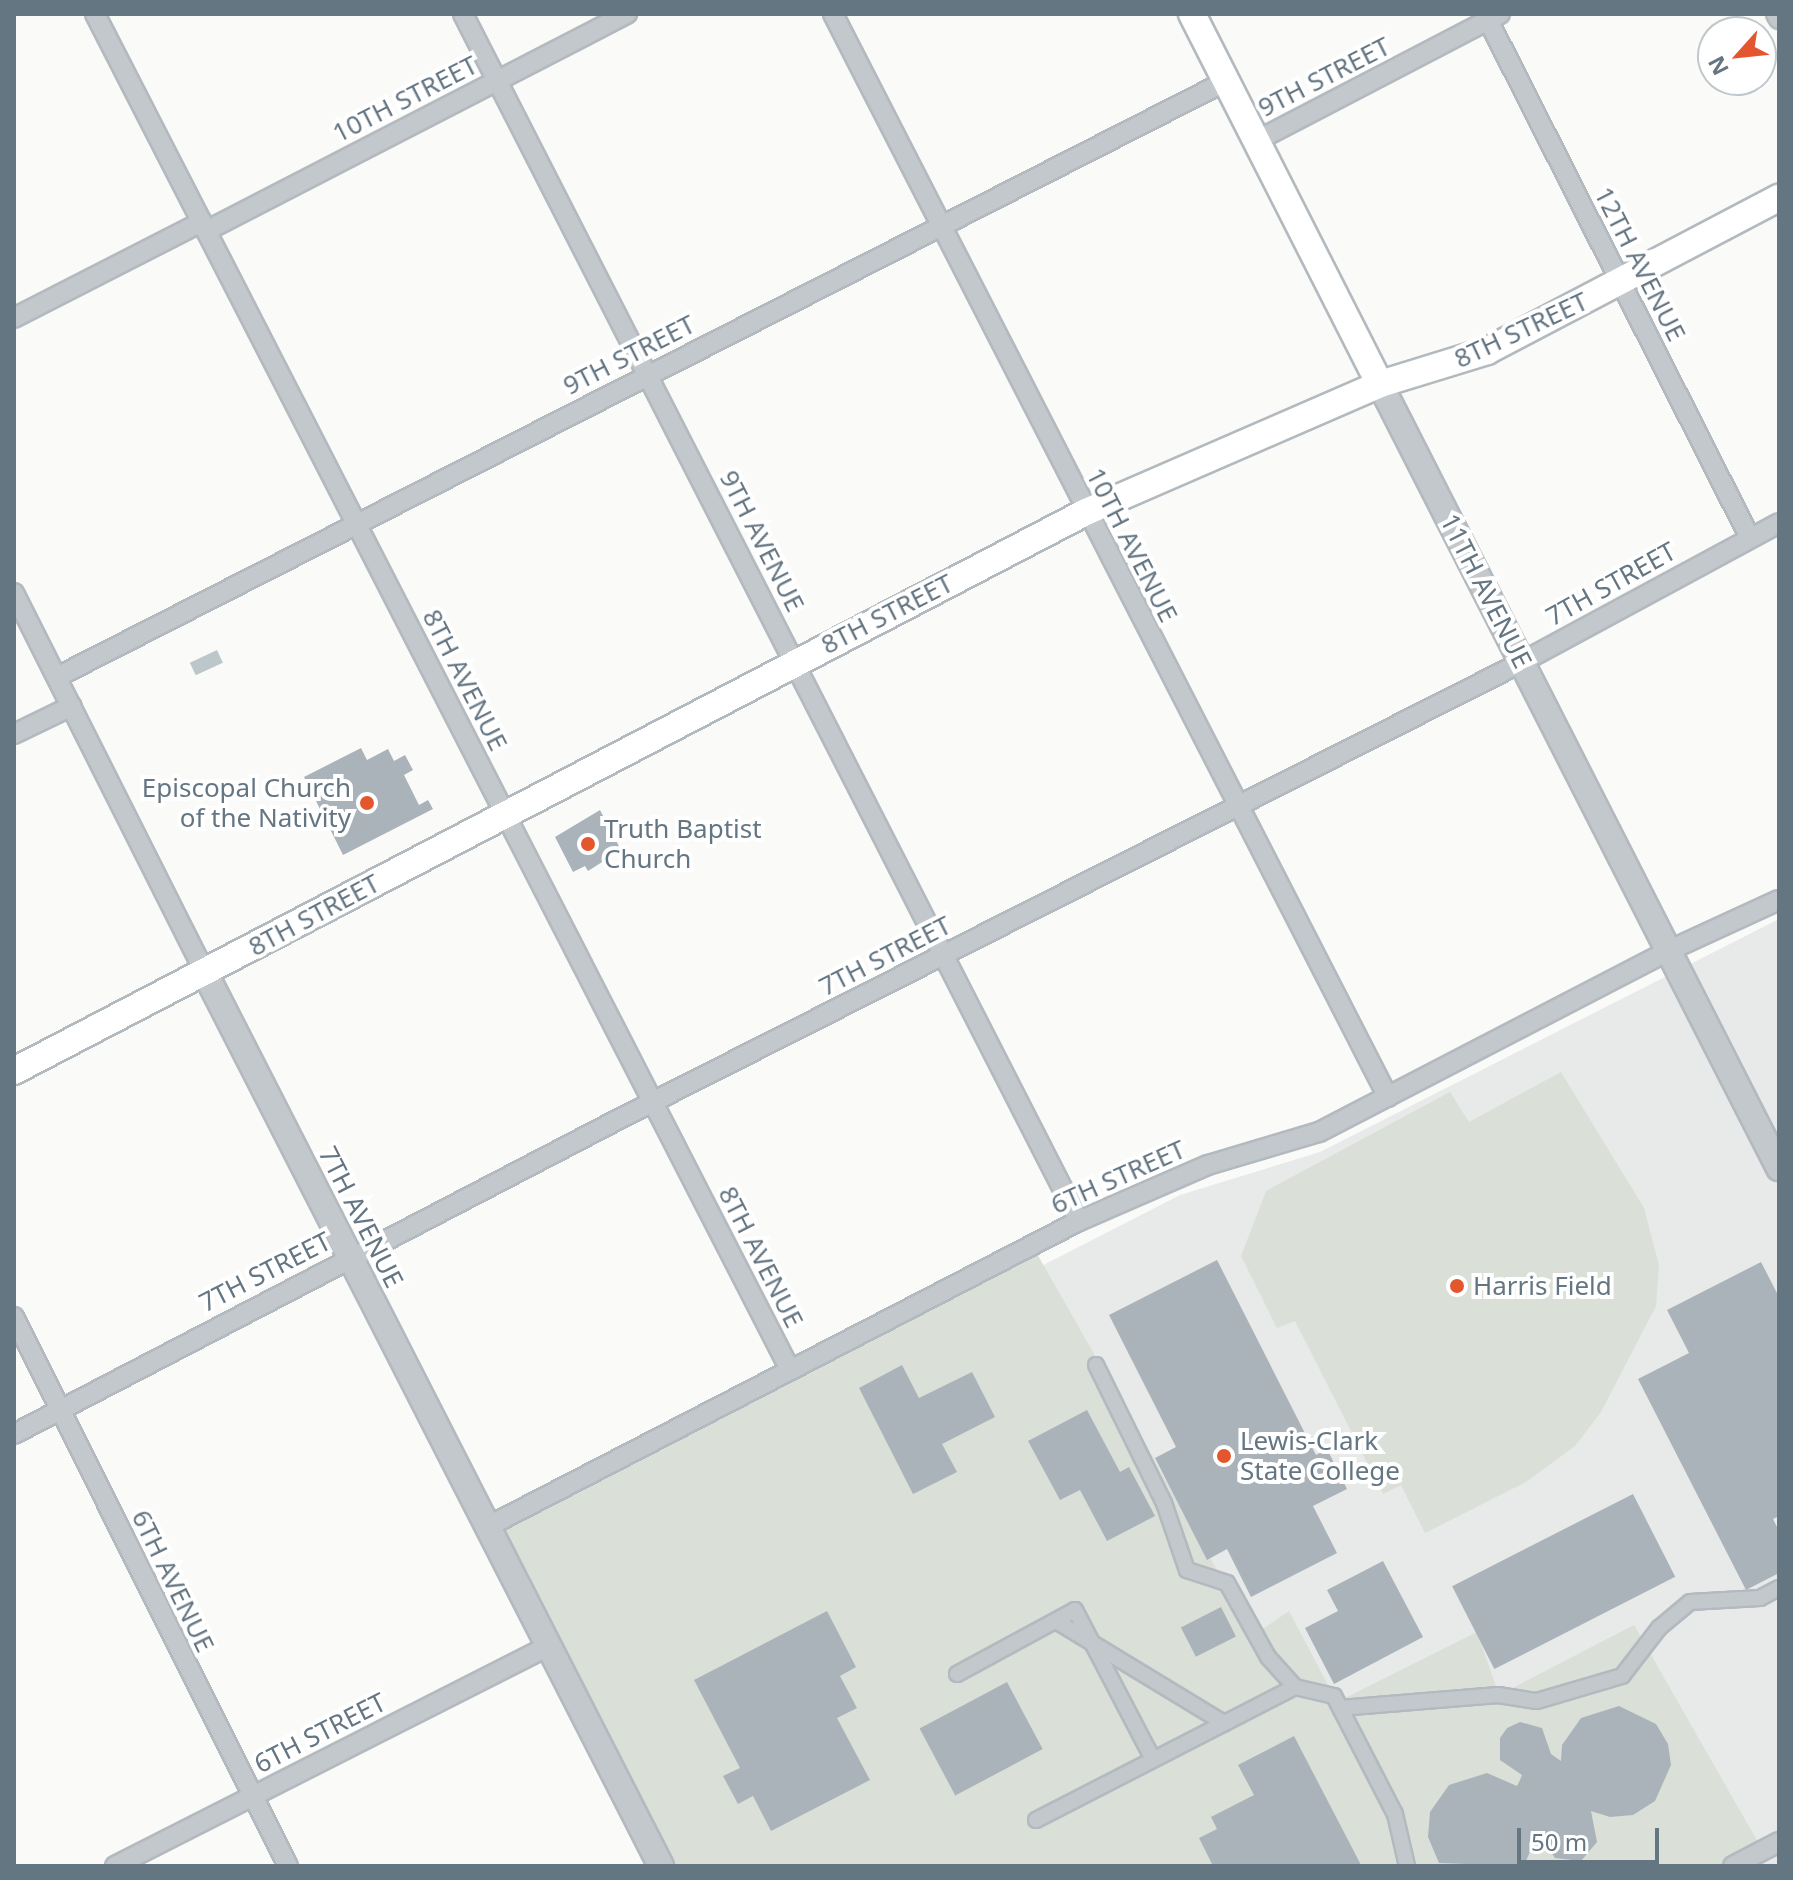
<!DOCTYPE html>
<html>
<head>
<meta charset="utf-8">
<style>
  body { margin:0 }
  #map { position:relative; width:1793px; height:1880px; overflow:hidden; background:#fafaf8; font-family:"Noto Sans",sans-serif }
  div>[style] { position:absolute }
  [style*='--x'] { left:calc(var(--x)*1px); top:calc(var(--y)*1px); width:calc(var(--w)*1px); rotate:calc(var(--a)*1deg) }
  .built>* { inset:0; background:#e8e9e9 }
  .green>* { inset:0; background:#dadfd7 }
  .water>* { inset:0; background:#bbc7cb; transform-origin:0 0 }
  .building>* { inset:0; background:#aab3b9; transform-origin:0 0 }
  .roads { filter:drop-shadow(2px 0 #b3babf) drop-shadow(-2px 0 #b3babf) drop-shadow(0 2px #b3babf) drop-shadow(0 -2px #b3babf) }
  .pedestrian>* { height:14px; margin:-7px; padding:0 7px; transform-origin:7px; border-radius:7px; background:#c3c8cc }
  .minor>* { height:18px; margin:-9px; padding:0 9px; transform-origin:9px; border-radius:9px; background:#c3c8cc }
  .tertiary>* { height:24px; margin:-12px; padding:0 12px; transform-origin:12px; border-radius:12px; background:#c3c8cc }
  .secondary>* { height:26px; margin:-13px; padding:0 13px; transform-origin:13px; border-radius:13px; background:#fff }
  .dots>* { width:22px; height:22px; translate:-50% -50%; box-sizing:border-box; border:4px solid #fff; border-radius:50% }
  span { translate:-50% -50%; white-space:nowrap; text-align:center; line-height:1.15; -webkit-text-stroke:8px #fff; paint-order:stroke }
  .street-label { font-size:26px; color:#657683 }
  .poi-label { font-size:26px; color:#657683 }
  .right { translate:-100% -50%; text-align:right }
  .left { translate:0 -50%; text-align:left }
  .frame { position:absolute; inset:0; border:16px solid #657683; pointer-events:none }
  .north { position:absolute; left:1697px; top:16px; width:80px; height:80px; box-sizing:border-box; background:#fff; border:2px solid #c1c8cd; border-radius:50%; rotate:243deg; font-size:22px; font-weight:700; line-height:32px; text-align:center; color:#657683 }
  .north::after { content:''; display:block; margin:auto; width:28px; height:36px; background:#e4572e; clip-path:polygon(50% 0,100% 100%,50% 72%,0 100%) }
  .scale { position:absolute; left:1517px; top:1828px; width:142px; height:36px; box-sizing:border-box; border:4px solid #657683; border-top:0; padding-left:10px; font-size:24px; line-height:28px; white-space:nowrap; color:#657683; -webkit-text-stroke:6px #fff; paint-order:stroke }
</style>
</head>
<body>
<div id="map">
  <div class="built">
    <div style="clip-path:polygon(1779px 919px,1779px 1866px,682px 1866px,825px 1377px,1180px 1195px,1320px 1152px)"></div>
  </div>
  <div class="green">
    <div style="clip-path:polygon(1561px 1072px,1644px 1208px,1659px 1265px,1656px 1306px,1601px 1412px,1575px 1446px,1526px 1482px,1425px 1533px,1401px 1485px,1383px 1494px,1295px 1321px,1277px 1328px,1241px 1256px,1266px 1191px,1450px 1092px,1469px 1122px)"></div>
    <div style="clip-path:polygon(1032px 1245px,1254px 1635px,1289px 1611px,1337px 1702px,1477px 1632px,1499px 1695px,1634px 1625px,1763px 1851px,1733px 1866px,660px 1866px,489px 1526px)"></div>
  </div>
  <div class="water">
    <div style="left:217px;top:650px;width:14px;height:30px;rotate:65deg"></div>
  </div>
  <div class="building">
    <div style="clip-path:polygon(361px 748px,367px 760px,388px 749px,394px 761px,405px 755px,413px 770px,404px 775px,419px 805px,428px 800px,433px 809px,343px 855px,304px 777px)"></div>
    <div style="clip-path:polygon(600px 810px,621px 850px,588px 871px,585px 866px,573px 872px,555px 837px)"></div>
    <div style="clip-path:polygon(1217px 1260px,1316px 1455px,1327px 1449px,1347px 1489px,1313px 1506px,1337px 1553px,1251px 1597px,1227px 1549px,1207px 1560px,1155px 1458px,1176px 1447px,1109px 1315px)"></div>
    <div style="clip-path:polygon(1761px 1262px,1779px 1297px,1779px 1516px,1773px 1519px,1779px 1531px,1779px 1573px,1746px 1590px,1638px 1379px,1689px 1353px,1667px 1310px)"></div>
    <div style="clip-path:polygon(902px 1365px,919px 1398px,972px 1372px,995px 1417px,942px 1444px,957px 1472px,913px 1494px,859px 1388px)"></div>
    <div style="clip-path:polygon(1087px 1410px,1120px 1472px,1129px 1467px,1155px 1516px,1107px 1541px,1080px 1490px,1060px 1500px,1028px 1441px)"></div>
    <div style="left:1633px;top:1494px;width:93px;height:203px;rotate:63deg"></div>
    <div style="clip-path:polygon(1383px 1561px,1423px 1637px,1334px 1684px,1305px 1628px,1338px 1611px,1327px 1590px)"></div>
    <div style="left:1221px;top:1607px;width:33px;height:45px;rotate:63deg"></div>
    <div style="clip-path:polygon(827px 1611px,856px 1667px,840px 1676px,857px 1708px,837px 1718px,870px 1780px,771px 1831px,753px 1796px,738px 1804px,723px 1776px,740px 1768px,694px 1680px)"></div>
    <div style="left:1007px;top:1682px;width:76px;height:99px;rotate:62deg"></div>
    <div style="clip-path:polygon(1619px 1706px,1656px 1724px,1668px 1744px,1671px 1765px,1655px 1801px,1633px 1815px,1610px 1817px,1591px 1811px,1597px 1842px,1581px 1861px,1555px 1858px,1538px 1832px,1524px 1866px,1439px 1863px,1428px 1837px,1430px 1812px,1449px 1785px,1487px 1773px,1517px 1786px,1520px 1780px,1522px 1775px,1500px 1760px,1500px 1738px,1507px 1728px,1520px 1722px,1542px 1728px,1551px 1754px,1561px 1761px,1562px 1745px,1581px 1718px)"></div>
    <div style="clip-path:polygon(1294px 1736px,1361px 1865px,1213px 1866px,1199px 1838px,1217px 1829px,1211px 1817px,1254px 1795px,1238px 1765px)"></div>
  </div>
  <div class="roads">
    <div class="pedestrian">
      <div style="--x:1096;--y:1365;--w:154;--a:63.8"></div>
      <div style="--x:1164;--y:1503;--w:71;--a:71.1"></div>
      <div style="--x:1187;--y:1570;--w:42;--a:18"></div>
      <div style="--x:1227;--y:1583;--w:85;--a:61"></div>
      <div style="--x:1268;--y:1657;--w:40;--a:48"></div>
      <div style="--x:1295;--y:1687;--w:40;--a:13"></div>
      <div style="--x:1334;--y:1696;--w:133;--a:62.7"></div>
      <div style="--x:1395;--y:1814;--w:53;--a:77"></div>
      <div style="--x:1056;--y:1621;--w:197;--a:31.3"></div>
      <div style="--x:957;--y:1674;--w:134;--a:-28.5"></div>
      <div style="--x:1075;--y:1610;--w:168;--a:62.4"></div>
      <div style="--x:1340;--y:1708;--w:159;--a:-4.7"></div>
      <div style="--x:1498;--y:1695;--w:39;--a:9"></div>
      <div style="--x:1537;--y:1701;--w:89;--a:-16.4"></div>
      <div style="--x:1622;--y:1676;--w:61;--a:-52.4"></div>
      <div style="--x:1659;--y:1628;--w:40;--a:-40"></div>
      <div style="--x:1690;--y:1602;--w:70;--a:-3.3"></div>
      <div style="--x:1760;--y:1598;--w:21;--a:-28"></div>
      <div style="--x:1036;--y:1820;--w:291;--a:-27.2"></div>
    </div>
    <div class="minor">
      <div style="--x:95;--y:14;--w:1524;--a:62.86"></div>
      <div style="--x:463;--y:14;--w:1355;--a:62.96"></div>
      <div style="--x:833;--y:14;--w:1217;--a:62.87"></div>
      <div style="--x:1485;--y:14;--w:587;--a:63.17"></div>
      <div style="--x:1776;--y:14;--w:6;--a:59"></div>
      <div style="--x:1256;--y:141;--w:275;--a:-27.5"></div>
      <div style="--x:206;--y:231;--w:474;--a:-27.3"></div>
      <div style="--x:14;--y:318;--w:211;--a:-27.1"></div>
      <div style="--x:14;--y:593;--w:425;--a:63.3"></div>
      <div style="--x:57;--y:677;--w:1312;--a:-27.01"></div>
      <div style="--x:14;--y:734;--w:64;--a:-25.8"></div>
      <div style="--x:14;--y:1317;--w:614;--a:63.48"></div>
      <div style="--x:14;--y:1434;--w:684;--a:-27.5"></div>
      <div style="--x:621;--y:1118;--w:1010;--a:-26.84"></div>
      <div style="--x:1522;--y:662;--w:292;--a:-28.4"></div>
      <div style="--x:489;--y:1526;--w:664;--a:-27.34"></div>
      <div style="--x:1079;--y:1221;--w:141;--a:-23.5"></div>
      <div style="--x:1208;--y:1165;--w:116;--a:-16.6"></div>
      <div style="--x:1319;--y:1132;--w:393;--a:-27.4"></div>
      <div style="--x:1668;--y:951;--w:122;--a:-24.7"></div>
      <div style="--x:115;--y:1866;--w:486;--a:-26.9"></div>
      <div style="--x:1733;--y:1866;--w:52;--a:-27.6"></div>
    </div>
    <div class="tertiary">
      <div style="--x:1380;--y:384;--w:880;--a:63.03"></div>
      <div style="--x:205;--y:973;--w:1003;--a:62.95"></div>
    </div>
    <div class="secondary">
      <div style="--x:1192;--y:14;--w:415;--a:63.1"></div>
      <div style="--x:14;--y:1071;--w:1209;--a:-27.54"></div>
      <div style="--x:1086;--y:512;--w:321;--a:-23.5"></div>
      <div style="--x:1380;--y:384;--w:112;--a:-17.1"></div>
      <div style="--x:1487;--y:351;--w:330;--a:-27.7"></div>
    </div>
  </div>
  <div class="dots">
    <div style="left:367px;top:803px;background:#e4572e"></div>
    <div style="left:588px;top:844px;background:#e4572e"></div>
    <div style="left:1457px;top:1286px;background:#e4572e"></div>
    <div style="left:1224px;top:1456px;background:#e4572e"></div>
  </div>
  <div class="street-label">
    <span style="left:1324px;top:77px;rotate:-27deg">9TH STREET</span>
    <span style="left:405px;top:99px;rotate:-27deg">10TH STREET</span>
    <span style="left:1640px;top:264px;rotate:63deg">12TH AVENUE</span>
    <span style="left:1521px;top:330px;rotate:-25deg">8TH STREET</span>
    <span style="left:629px;top:355px;rotate:-27deg">9TH STREET</span>
    <span style="left:762px;top:541px;rotate:63deg">9TH AVENUE</span>
    <span style="left:1132px;top:545px;rotate:63deg">10TH AVENUE</span>
    <span style="left:1611px;top:584px;rotate:-29deg">7TH STREET</span>
    <span style="left:1486px;top:591px;rotate:63deg">11TH AVENUE</span>
    <span style="left:887px;top:614px;rotate:-27deg">8TH STREET</span>
    <span style="left:465px;top:680px;rotate:63deg">8TH AVENUE</span>
    <span style="left:314px;top:915px;rotate:-28deg">8TH STREET</span>
    <span style="left:885px;top:956px;rotate:-27deg">7TH STREET</span>
    <span style="left:1118px;top:1177px;rotate:-24deg">6TH STREET</span>
    <span style="left:361px;top:1217px;rotate:63deg">7TH AVENUE</span>
    <span style="left:761px;top:1257px;rotate:63deg">8TH AVENUE</span>
    <span style="left:265px;top:1272px;rotate:-27deg">7TH STREET</span>
    <span style="left:173px;top:1581px;rotate:64deg">6TH AVENUE</span>
    <span style="left:320px;top:1733px;rotate:-27deg">6TH STREET</span>
  </div>
  <div class="poi-label">
    <span class="right" style="left:351px;top:803px">Episcopal Church<br>of the Nativity</span>
    <span class="left" style="left:604px;top:844px">Truth Baptist<br>Church</span>
    <span class="left" style="left:1473px;top:1286px">Harris Field</span>
    <span class="left" style="left:1240px;top:1456px">Lewis-Clark<br>State College</span>
  </div>
  <div class="frame"></div>
  <div class="north">N</div>
  <div class="scale">50 m</div>
</div>
</body>
</html>
